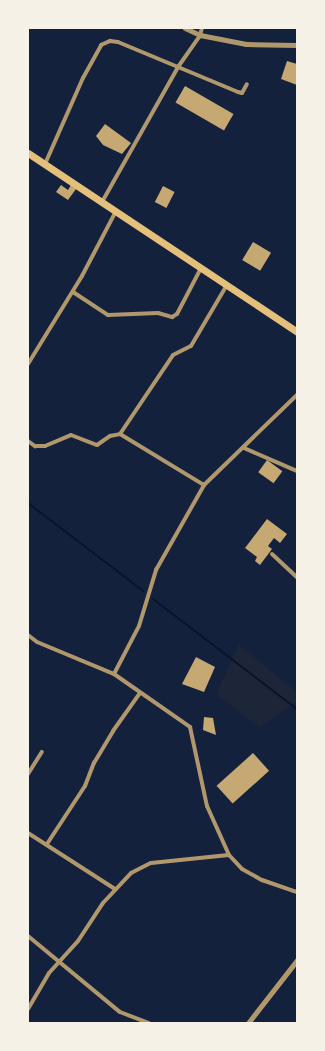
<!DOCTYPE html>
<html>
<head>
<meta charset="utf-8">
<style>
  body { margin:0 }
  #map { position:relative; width:325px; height:1051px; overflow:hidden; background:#14213d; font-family:Cabin,sans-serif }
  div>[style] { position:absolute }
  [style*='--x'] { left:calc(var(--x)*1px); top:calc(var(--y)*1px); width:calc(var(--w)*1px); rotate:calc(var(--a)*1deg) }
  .green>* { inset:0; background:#1d2539 }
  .stream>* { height:2px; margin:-1px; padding:0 1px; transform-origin:1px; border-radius:1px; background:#0b132b }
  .building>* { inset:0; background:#c6a872; transform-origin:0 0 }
  .minor>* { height:4px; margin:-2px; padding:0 2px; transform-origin:2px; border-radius:2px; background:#b1986c }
  .tertiary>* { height:5px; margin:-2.5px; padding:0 2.5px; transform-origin:2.5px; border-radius:2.5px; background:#b1986c }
  .trunk>* { height:7px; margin:-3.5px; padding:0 3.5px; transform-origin:3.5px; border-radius:3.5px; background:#e5c07b }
  span { translate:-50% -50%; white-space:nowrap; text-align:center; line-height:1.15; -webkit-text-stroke:3px #f6f1e7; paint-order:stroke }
  .frame { position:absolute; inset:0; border:29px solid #f6f1e7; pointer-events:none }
</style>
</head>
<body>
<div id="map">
  <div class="green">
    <div style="clip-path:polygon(239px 645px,297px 692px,297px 702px,259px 727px,216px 694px)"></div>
  </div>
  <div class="stream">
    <div style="--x:28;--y:503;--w:145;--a:37.4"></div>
    <div style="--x:153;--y:599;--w:181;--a:37.4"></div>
  </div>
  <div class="building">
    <div style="clip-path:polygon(287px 61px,297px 64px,297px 85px,281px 79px)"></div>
    <div style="left:185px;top:86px;width:56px;height:19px;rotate:30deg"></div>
    <div style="clip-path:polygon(105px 124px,131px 143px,122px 154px,103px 145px,96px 136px)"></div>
    <div style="clip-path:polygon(61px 185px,68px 190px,71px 185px,76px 189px,68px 200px,56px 192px)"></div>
    <div style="left:163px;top:186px;width:13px;height:18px;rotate:27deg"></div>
    <div style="left:253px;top:242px;width:21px;height:21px;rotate:31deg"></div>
    <div style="left:267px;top:460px;width:19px;height:15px;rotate:36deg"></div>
    <div style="clip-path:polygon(267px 519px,287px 534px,280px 543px,274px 538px,268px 546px,272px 549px,260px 565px,255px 561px,257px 557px,245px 548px)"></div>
    <div style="clip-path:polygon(196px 657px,215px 667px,204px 692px,182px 684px)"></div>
    <div style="clip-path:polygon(204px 717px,213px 718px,216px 735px,203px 730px)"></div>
    <div style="left:253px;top:753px;width:24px;height:49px;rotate:48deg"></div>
  </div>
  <div class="minor">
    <div style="--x:45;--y:164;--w:94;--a:-66.2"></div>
    <div style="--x:83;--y:78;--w:38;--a:-61"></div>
    <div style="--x:101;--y:45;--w:10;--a:-24"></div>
    <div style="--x:110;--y:41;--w:8;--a:7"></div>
    <div style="--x:118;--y:42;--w:65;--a:22.6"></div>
    <div style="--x:178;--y:67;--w:39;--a:-55"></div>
    <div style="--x:200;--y:35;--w:7;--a:-74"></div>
    <div style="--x:102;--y:202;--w:155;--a:-60.6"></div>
    <div style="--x:178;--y:67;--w:65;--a:22.6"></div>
    <div style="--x:238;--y:92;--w:4;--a:14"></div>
    <div style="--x:242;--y:93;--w:10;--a:-61"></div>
    <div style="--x:73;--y:292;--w:42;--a:33.3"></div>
    <div style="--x:108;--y:315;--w:50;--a:-2.3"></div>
    <div style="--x:158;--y:313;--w:15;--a:16"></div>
    <div style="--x:172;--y:317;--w:6;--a:-31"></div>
    <div style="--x:177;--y:314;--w:52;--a:-62.4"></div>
    <div style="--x:28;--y:364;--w:103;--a:-58.5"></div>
    <div style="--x:82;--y:276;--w:73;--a:-62.4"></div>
    <div style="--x:120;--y:434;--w:95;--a:-56.1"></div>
    <div style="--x:173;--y:355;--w:20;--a:-27"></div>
    <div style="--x:191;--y:346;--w:71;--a:-59.5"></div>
    <div style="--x:28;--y:441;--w:9;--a:36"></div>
    <div style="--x:35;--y:446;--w:10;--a:0"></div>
    <div style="--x:45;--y:446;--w:28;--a:-23"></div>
    <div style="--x:71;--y:435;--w:28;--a:21"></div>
    <div style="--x:97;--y:445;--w:16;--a:-35"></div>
    <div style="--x:110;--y:436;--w:10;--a:-11"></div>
    <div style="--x:120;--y:434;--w:98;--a:31.3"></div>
    <div style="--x:244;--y:448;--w:58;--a:23.5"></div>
    <div style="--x:272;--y:554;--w:34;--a:43"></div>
    <div style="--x:28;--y:635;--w:11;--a:38"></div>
    <div style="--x:37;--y:642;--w:83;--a:22.6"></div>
    <div style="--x:114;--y:674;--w:93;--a:34.9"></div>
    <div style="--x:190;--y:727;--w:81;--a:77.9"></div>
    <div style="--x:207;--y:806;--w:54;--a:65.8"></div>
    <div style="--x:229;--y:855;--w:19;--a:47"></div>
    <div style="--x:242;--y:869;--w:23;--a:29"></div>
    <div style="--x:262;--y:880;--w:37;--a:19"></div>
    <div style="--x:114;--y:674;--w:54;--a:-62.5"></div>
    <div style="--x:139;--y:626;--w:59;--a:-73.1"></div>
    <div style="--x:156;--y:570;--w:98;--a:-60.5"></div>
    <div style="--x:204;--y:485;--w:129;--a:-44.1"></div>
    <div style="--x:28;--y:774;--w:26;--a:-58"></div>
    <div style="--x:28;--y:833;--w:103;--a:32.8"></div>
    <div style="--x:47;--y:844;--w:69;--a:-56.8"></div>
    <div style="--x:85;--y:786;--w:25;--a:-69"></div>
    <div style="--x:94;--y:763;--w:37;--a:-59"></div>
    <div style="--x:113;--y:731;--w:47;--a:-54.6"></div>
    <div style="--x:28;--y:936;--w:119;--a:39.6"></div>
    <div style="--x:120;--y:1012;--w:31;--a:21"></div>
    <div style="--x:28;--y:1009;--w:42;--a:-59.7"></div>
    <div style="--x:49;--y:973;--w:43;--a:-47.8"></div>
    <div style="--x:78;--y:941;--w:45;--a:-56.7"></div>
    <div style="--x:103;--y:903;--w:41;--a:-47"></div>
    <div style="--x:131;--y:873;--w:22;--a:-27"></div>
    <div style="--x:151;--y:863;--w:78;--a:-5.9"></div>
  </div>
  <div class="tertiary">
    <div style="--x:185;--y:28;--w:17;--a:25"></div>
    <div style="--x:200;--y:35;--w:47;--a:11.1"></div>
    <div style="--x:246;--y:44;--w:51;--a:1.1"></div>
    <div style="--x:248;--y:1023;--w:80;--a:-52.1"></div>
  </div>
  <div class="trunk">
    <div style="--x:28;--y:153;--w:323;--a:33.6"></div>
  </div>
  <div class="frame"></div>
</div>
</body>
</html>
